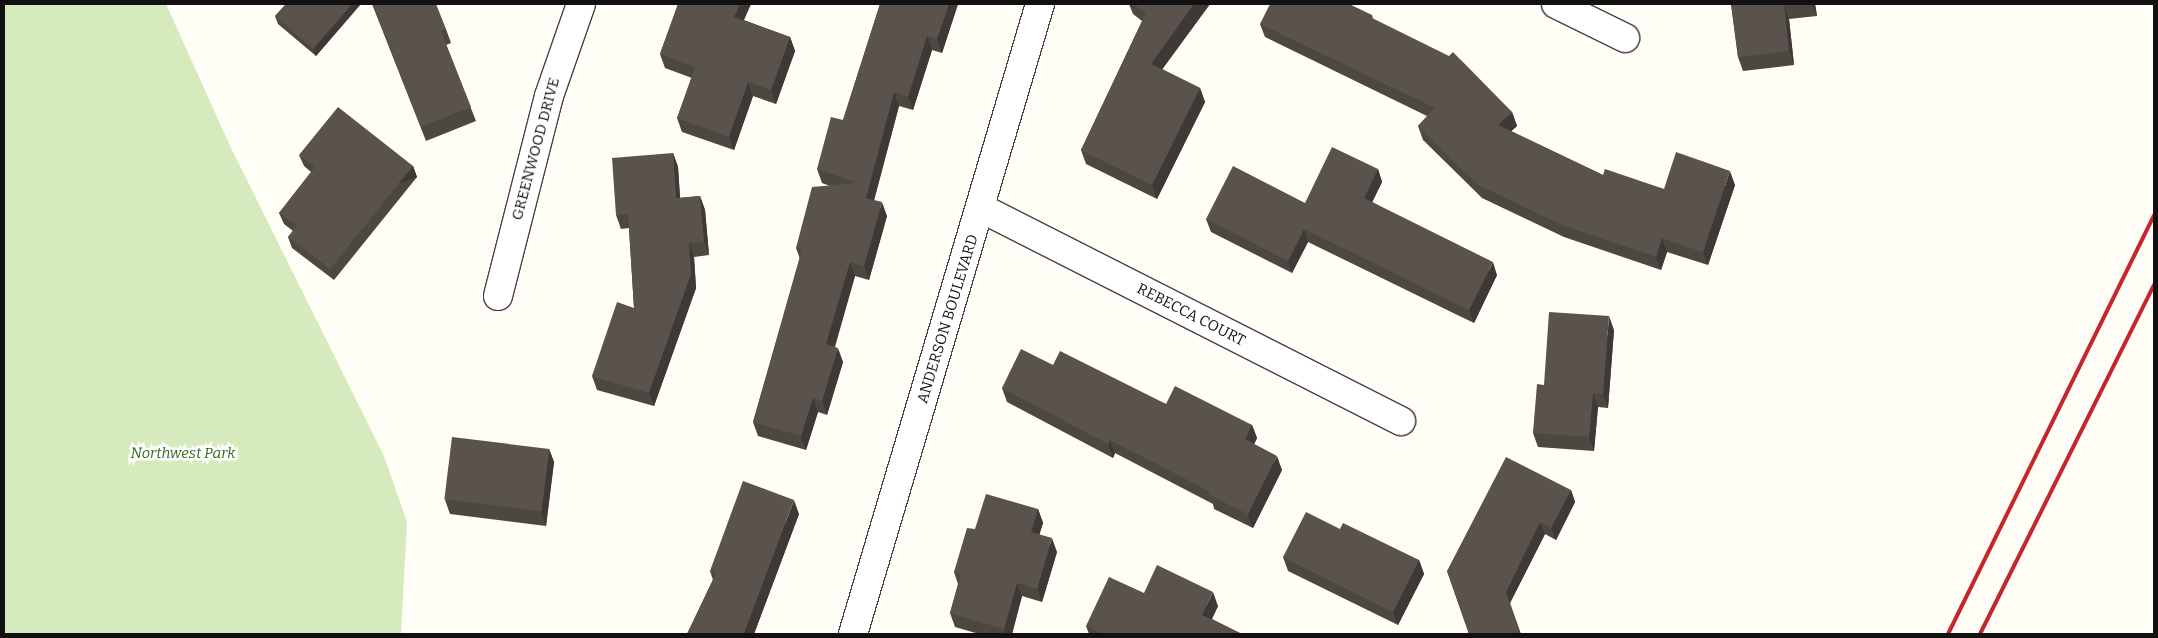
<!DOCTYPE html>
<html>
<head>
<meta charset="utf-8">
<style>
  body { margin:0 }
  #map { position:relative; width:2158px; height:638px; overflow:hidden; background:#fffdf5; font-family:Bitter,serif }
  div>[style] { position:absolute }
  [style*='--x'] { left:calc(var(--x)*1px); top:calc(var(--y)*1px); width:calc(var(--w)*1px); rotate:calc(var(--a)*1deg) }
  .green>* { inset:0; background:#d5ebbd }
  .roads { filter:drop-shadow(1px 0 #444) drop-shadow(-1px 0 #444) drop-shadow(0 1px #444) drop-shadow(0 -1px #444) }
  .minor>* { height:28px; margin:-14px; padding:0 14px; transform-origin:14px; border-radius:14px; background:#fff }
  .rail>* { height:4px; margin:-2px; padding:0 2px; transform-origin:2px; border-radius:2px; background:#c4262e }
  .wall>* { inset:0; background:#4d4742 }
  .shaded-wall>* { inset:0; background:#3f3936; transform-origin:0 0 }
  .building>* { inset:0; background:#5a524d; transform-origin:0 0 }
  span { translate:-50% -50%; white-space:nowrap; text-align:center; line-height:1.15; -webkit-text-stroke:5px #fff; paint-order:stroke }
  .street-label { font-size:15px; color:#111 }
  .park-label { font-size:15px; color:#2f6b1f; font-style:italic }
  .frame { position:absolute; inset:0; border:5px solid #111; pointer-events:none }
</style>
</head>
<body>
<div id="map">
  <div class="green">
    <div style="clip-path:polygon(4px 4px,166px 4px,231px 148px,384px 456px,407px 522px,401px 634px,4px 634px)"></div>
  </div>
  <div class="roads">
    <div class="minor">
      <div style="--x:1556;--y:4;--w:77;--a:26.2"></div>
      <div style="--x:981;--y:208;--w:471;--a:26.9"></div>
      <div style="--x:498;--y:296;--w:206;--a:-75.7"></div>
      <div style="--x:549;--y:96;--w:97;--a:-70.8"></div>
      <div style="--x:853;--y:634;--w:657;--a:-73.47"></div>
    </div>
  </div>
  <div class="rail">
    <div style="--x:1948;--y:634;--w:466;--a:-63.8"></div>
    <div style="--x:1980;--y:634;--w:390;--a:-63.5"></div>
  </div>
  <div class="wall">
    <div style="clip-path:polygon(286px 4px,360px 4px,360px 5px,316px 56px,278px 24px,275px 16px)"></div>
    <div style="clip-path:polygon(372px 4px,446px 29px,451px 43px,446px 45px,476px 121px,426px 141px)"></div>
    <div style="clip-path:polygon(678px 4px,751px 4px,744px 20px,790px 37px,795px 51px,776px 104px,753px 96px,734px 150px,682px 132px,677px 118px,692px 78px,665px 68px,660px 54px)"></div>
    <div style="clip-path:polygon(880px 4px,958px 4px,942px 53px,932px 50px,913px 110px,899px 106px,874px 200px,887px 216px,869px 280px,855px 276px,835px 347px,843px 362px,827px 415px,818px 412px,806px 450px,758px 436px,753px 422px,800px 259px,796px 248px,830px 186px,822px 183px,817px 169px,843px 120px)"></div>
    <div style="clip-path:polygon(1129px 4px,1210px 4px,1162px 69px,1200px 88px,1205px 102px,1157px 199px,1086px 164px,1081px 150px,1142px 21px,1133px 14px)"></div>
    <div style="clip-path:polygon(1731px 4px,1815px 4px,1817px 16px,1789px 19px,1794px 65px,1743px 71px,1738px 57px)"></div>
    <div style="clip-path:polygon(1372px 15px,1373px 19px,1512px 112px,1517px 126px,1511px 131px,1603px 175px,1664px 189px,1735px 185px,1708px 265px,1667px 252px,1661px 270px,1564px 237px,1482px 198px,1423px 140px,1418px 126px,1427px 116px,1265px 37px,1260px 24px)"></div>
    <div style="clip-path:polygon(673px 153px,678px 167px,680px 198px,700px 196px,705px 210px,709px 255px,694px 257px,696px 288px,654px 406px,597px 390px,592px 376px,634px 308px,629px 228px,621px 229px,616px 215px)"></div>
    <div style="clip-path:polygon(299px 155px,413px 166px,417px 177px,334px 280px,292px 248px,288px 237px,293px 231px,284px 224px,279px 213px,311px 172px,304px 166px)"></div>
    <div style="clip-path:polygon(1378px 169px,1382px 182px,1372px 202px,1497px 275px,1474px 323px,1308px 242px,1292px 273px,1211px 232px,1206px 219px,1305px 203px)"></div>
    <div style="clip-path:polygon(1614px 330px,1608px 408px,1598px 407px,1594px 451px,1538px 447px,1533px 433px,1544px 385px)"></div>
    <div style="clip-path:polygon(1053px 365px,1166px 404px,1252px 425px,1257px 438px,1254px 444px,1282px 470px,1253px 528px,1214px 509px,1213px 504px,1115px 453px,1113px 458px,1007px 402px,1002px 388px)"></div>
    <div style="clip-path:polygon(549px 449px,554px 462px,546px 526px,450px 514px,445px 500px)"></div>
    <div style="clip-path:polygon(1571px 490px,1575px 502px,1556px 540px,1545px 534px,1510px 603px,1521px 634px,1469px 634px,1447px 571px)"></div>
    <div style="clip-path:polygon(1038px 509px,1043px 523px,1039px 534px,1057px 552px,1042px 602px,1022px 596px,1012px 634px,979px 634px,955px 627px,950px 613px,958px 584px,954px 572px,975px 529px)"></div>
    <div style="clip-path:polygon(799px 514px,754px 634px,687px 634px,713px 580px,710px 571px)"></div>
    <div style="clip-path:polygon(1340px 529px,1419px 560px,1424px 574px,1398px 625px,1288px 571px,1283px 557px)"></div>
    <div style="clip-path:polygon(1144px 593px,1218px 606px,1212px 619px,1242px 634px,1089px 634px,1086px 626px)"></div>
  </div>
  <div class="shaded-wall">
    <div style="clip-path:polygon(352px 4px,360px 4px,360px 5px,316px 56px,313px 49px)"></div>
    <div style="clip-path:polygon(740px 4px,751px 4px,739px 30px,734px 17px)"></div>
    <div style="clip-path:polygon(949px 4px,958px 4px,942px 53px,937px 39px)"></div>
    <div style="clip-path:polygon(1194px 4px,1210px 4px,1156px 78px,1151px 64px)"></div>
    <div style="clip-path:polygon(1812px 4px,1815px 4px,1817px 16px)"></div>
    <div style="clip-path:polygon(1784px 5px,1789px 19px,1794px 65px,1789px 51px)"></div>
    <div style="clip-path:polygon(927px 36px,932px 50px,913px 110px,908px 97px)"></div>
    <div style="clip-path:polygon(790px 37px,795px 51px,776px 104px,771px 90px)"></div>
    <div style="clip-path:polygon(748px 82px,753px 96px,734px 150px,729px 137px)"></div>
    <div style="clip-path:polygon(1200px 88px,1205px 102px,1157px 199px,1152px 185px)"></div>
    <div style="clip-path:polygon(894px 92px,899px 106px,871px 212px,866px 198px)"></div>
    <div style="clip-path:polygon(1512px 112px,1517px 126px,1503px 139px,1498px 125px)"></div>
    <div style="clip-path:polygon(673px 153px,678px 167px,681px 212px,676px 198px)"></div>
    <div style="left:413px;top:166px;width:12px;height:132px;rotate:70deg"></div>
    <div style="clip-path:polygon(1378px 169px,1382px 182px,1368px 211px,1364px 198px)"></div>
    <div style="clip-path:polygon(1730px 171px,1735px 185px,1708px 265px,1703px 252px)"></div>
    <div style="clip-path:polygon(700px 196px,705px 210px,709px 255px,704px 242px)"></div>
    <div style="clip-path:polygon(882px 202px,887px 216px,869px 280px,864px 266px)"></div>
    <div style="clip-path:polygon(1304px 229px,1308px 242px,1292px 273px,1288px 261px)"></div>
    <div style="clip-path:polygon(1662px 238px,1667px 252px,1661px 270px,1656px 257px)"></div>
    <div style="clip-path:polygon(689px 243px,694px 257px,696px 288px,654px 406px,649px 393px)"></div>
    <div style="clip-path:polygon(850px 262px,855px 276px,831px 358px,826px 344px)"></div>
    <div style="clip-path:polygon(1493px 262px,1497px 275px,1474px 323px,1469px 310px)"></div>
    <div style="clip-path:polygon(1609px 316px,1614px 330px,1608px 408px,1603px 394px)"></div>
    <div style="clip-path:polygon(838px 348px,843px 362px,827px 415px,822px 401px)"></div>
    <div style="clip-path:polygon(1593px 393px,1598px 407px,1594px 451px,1589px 437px)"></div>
    <div style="clip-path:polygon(813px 398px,818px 412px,806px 450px,801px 436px)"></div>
    <div style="clip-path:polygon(1252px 425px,1257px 438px,1250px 453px,1245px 439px)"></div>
    <div style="clip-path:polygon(1110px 440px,1115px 453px,1113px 458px,1108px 444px)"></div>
    <div style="clip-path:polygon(549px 449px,554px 462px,546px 526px,541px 512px)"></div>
    <div style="clip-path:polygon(1277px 456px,1282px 470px,1253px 528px,1248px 514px)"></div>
    <div style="clip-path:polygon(1571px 490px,1575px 502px,1556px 540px,1551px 528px)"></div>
    <div style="clip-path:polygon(794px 500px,799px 514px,754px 634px,744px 634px,744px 633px)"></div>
    <div style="clip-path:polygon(1038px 509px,1043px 523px,1036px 546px,1031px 532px)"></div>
    <div style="clip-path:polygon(1540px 522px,1545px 534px,1510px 603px,1521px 634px,1506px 592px)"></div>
    <div style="clip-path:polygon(1052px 538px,1057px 552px,1042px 602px,1037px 589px)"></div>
    <div style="clip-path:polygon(1419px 560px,1424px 574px,1398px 625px,1393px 612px)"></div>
    <div style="clip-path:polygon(1017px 583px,1022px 596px,1012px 634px,1006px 634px,1004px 629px)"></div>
    <div style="clip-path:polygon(1213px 592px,1218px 606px,1207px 629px,1202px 615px)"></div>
  </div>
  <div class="building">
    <div style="clip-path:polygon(286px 4px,352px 4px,313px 49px,275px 16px)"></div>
    <div style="clip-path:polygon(373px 4px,436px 4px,446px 29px,441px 31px,471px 107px,421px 127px)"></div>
    <div style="clip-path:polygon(678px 4px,740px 4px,734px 17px,790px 37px,771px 90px,748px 82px,729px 137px,677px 118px,695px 67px,660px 54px)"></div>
    <div style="clip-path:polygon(880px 4px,949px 4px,937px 39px,927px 36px,908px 97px,894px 92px,866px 198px,882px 202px,864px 266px,850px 262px,826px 344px,838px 348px,822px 401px,813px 398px,801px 436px,753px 422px,802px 249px,796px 248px,812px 187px,857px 183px,817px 169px,831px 117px,843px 120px)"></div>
    <div style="clip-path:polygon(1133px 4px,1194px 4px,1151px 64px,1200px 88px,1152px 185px,1081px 150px,1146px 13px)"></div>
    <div style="clip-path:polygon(1270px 4px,1349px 4px,1372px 15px,1370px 17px,1449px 56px,1453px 52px,1512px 112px,1498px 125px,1603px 175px,1605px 169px,1664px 189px,1676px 152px,1730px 171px,1703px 252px,1662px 238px,1656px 257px,1559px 224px,1477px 184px,1418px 126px,1435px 108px,1260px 24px)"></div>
    <div style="clip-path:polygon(1731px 4px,1797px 4px,1784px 5px,1789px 51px,1738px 57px)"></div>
    <div style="clip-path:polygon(338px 107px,413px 166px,330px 269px,288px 237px,297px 225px,279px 213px,315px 167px,299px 155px)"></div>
    <div style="clip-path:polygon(1332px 147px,1378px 169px,1364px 198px,1493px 262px,1469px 310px,1304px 229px,1288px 261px,1206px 219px,1233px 166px,1305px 203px)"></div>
    <div style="clip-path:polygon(673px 153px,676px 198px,700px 196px,704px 242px,689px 243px,691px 274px,649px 393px,592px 376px,617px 302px,634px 308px,628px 214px,616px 215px,612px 158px)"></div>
    <div style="clip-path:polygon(1549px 312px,1609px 316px,1603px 394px,1593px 393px,1589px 437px,1533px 433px,1537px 384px,1544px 385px)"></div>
    <div style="clip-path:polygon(1021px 349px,1053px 365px,1060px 351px,1166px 404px,1175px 386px,1252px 425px,1245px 439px,1277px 456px,1248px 514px,1209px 495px,1211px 492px,1110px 440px,1108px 444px,1002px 388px)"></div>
    <div style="left:452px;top:437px;width:98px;height:63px;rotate:7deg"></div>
    <div style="clip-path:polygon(1506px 457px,1571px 490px,1551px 528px,1540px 522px,1506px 592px,1519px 632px,1511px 634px,1469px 634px,1447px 571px)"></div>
    <div style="clip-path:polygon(743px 481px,794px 500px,744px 633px,746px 634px,687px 634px,716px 573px,710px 571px)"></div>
    <div style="clip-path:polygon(986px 494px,1038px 509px,1031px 532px,1052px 538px,1037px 589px,1017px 583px,1004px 629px,950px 613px,961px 574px,954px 572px,967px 528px,975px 529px)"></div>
    <div style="clip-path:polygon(1306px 512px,1340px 529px,1343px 523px,1419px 560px,1393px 612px,1283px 557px)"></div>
    <div style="clip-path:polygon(1157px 565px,1213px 592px,1202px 615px,1242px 634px,1103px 634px,1086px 626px,1109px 577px,1144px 593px)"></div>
  </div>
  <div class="street-label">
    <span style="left:536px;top:149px;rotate:-75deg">GREENWOOD DRIVE</span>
    <span style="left:1191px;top:315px;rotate:27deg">REBECCA COURT</span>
    <span style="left:948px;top:319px;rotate:-73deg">ANDERSON BOULEVARD</span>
  </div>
  <div class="park-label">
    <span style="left:183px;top:454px">Northwest Park</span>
  </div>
  <div class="frame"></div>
</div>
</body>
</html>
